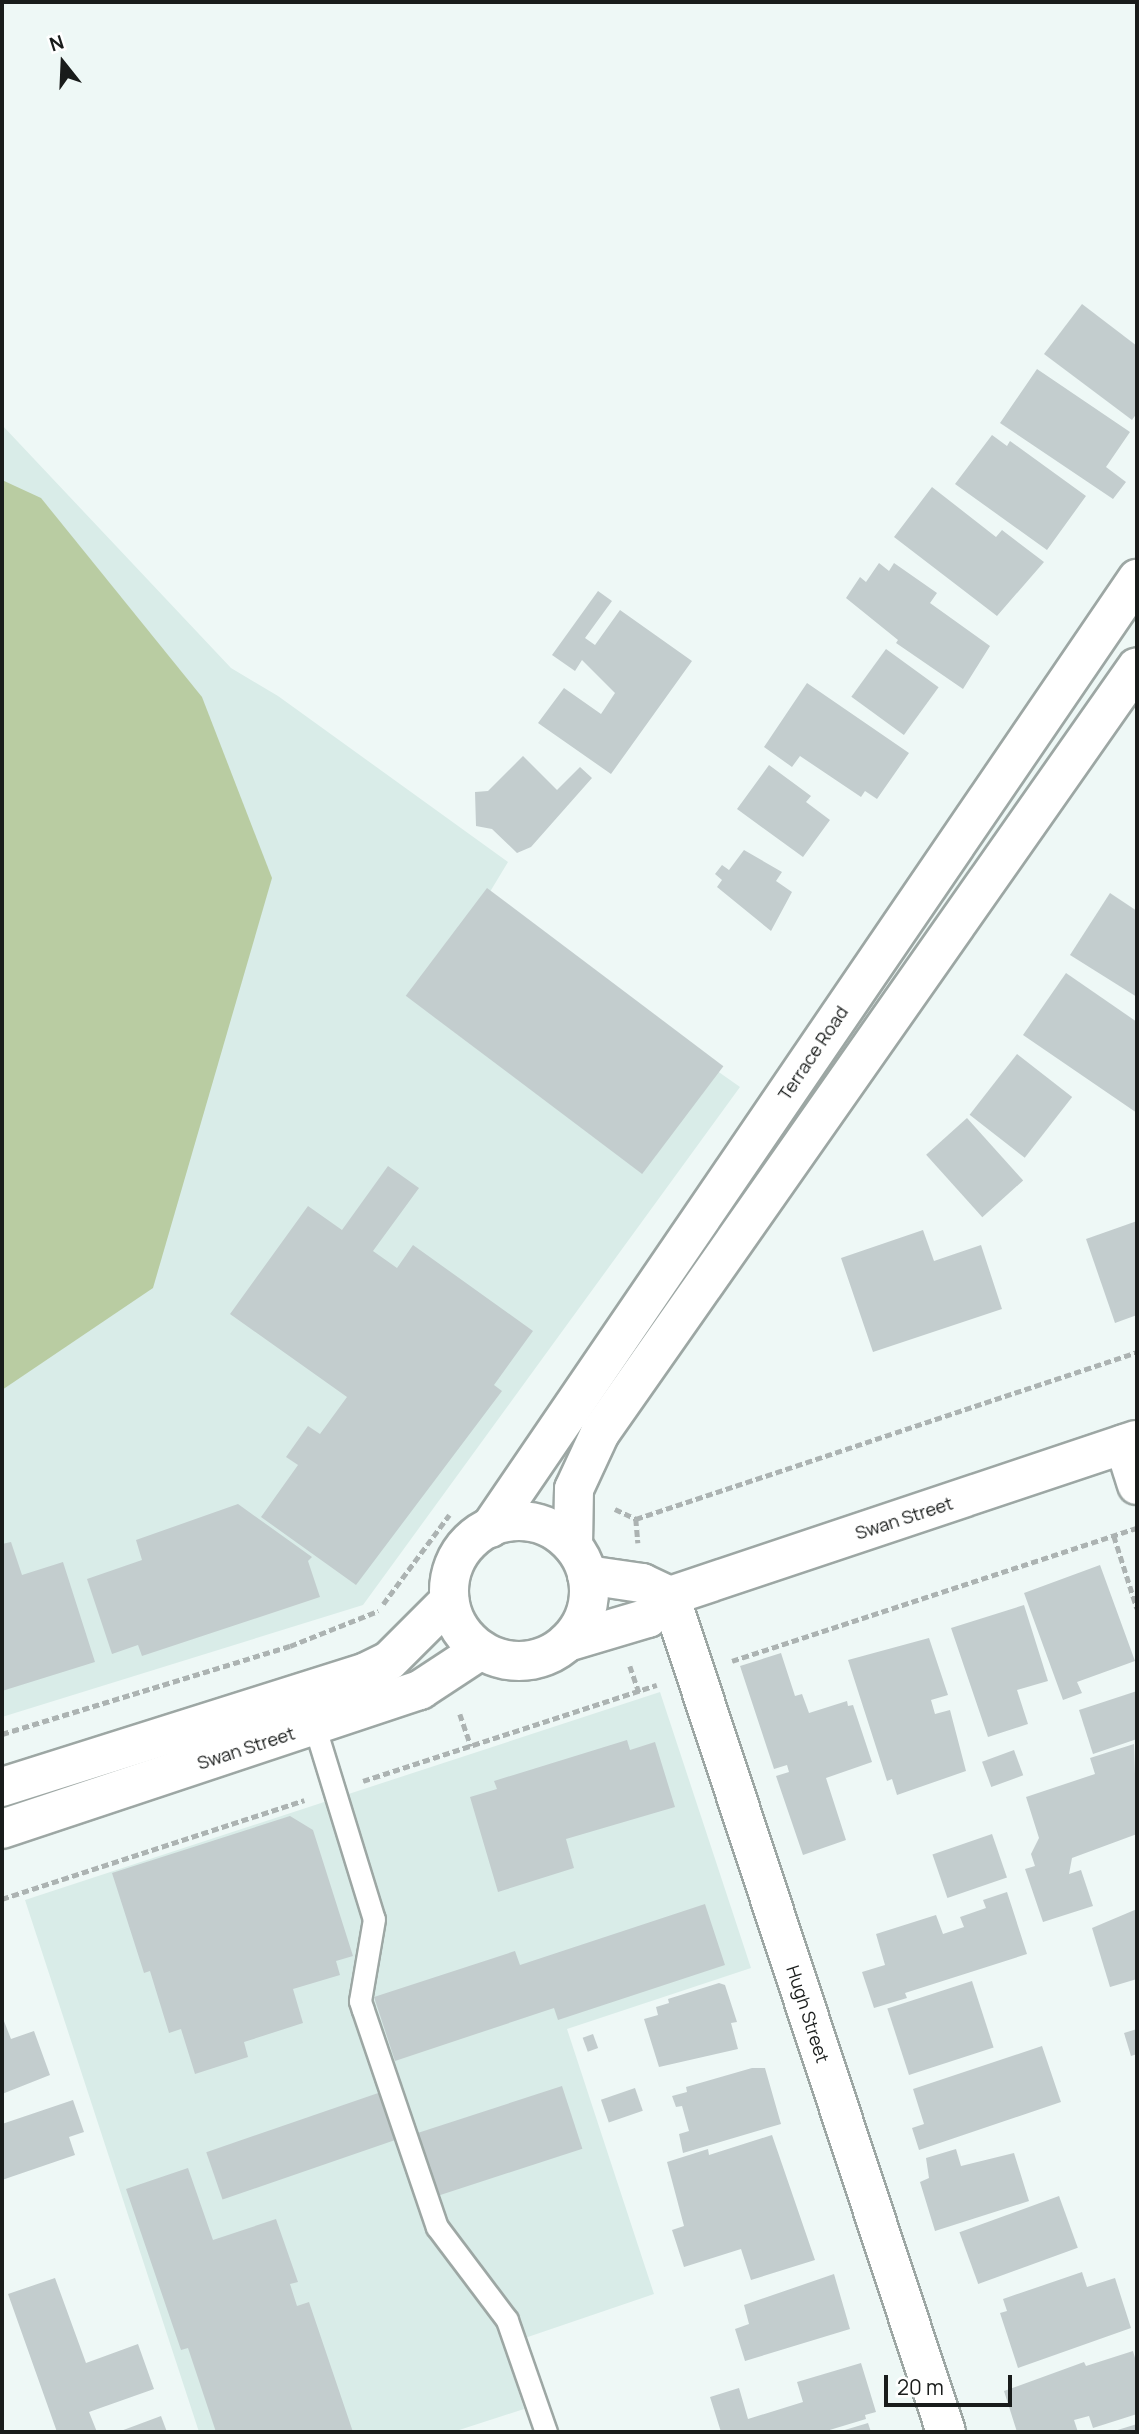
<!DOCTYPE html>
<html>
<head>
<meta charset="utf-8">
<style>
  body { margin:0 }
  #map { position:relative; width:1139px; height:2434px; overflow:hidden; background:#eef8f6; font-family:Manrope,sans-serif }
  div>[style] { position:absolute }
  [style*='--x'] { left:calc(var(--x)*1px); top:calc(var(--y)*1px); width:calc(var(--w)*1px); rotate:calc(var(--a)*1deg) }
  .built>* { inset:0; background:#d9ece8 }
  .green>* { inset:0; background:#b9cca2 }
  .building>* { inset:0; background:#c3cdce; transform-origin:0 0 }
  .path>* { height:4.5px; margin-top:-2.25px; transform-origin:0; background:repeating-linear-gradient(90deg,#acb3b2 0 7px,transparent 0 10.5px) }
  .roads { filter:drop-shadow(2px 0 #9da7a4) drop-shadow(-2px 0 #9da7a4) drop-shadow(0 2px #9da7a4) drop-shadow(0 -2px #9da7a4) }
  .service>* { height:21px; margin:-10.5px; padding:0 10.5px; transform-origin:10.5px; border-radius:10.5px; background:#fff }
  .minor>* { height:38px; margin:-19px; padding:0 19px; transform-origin:19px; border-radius:19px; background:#fff }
  .tertiary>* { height:38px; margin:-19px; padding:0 19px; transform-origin:19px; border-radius:19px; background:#fff }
  .tertiary>.ring { margin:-19px; padding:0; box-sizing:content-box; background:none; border:38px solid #fff; border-radius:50% }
  span { translate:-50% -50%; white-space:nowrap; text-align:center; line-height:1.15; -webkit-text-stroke:5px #fff; paint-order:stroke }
  .street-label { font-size:18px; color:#191c1b }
  .frame { position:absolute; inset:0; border:4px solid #191c1b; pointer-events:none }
  .north { position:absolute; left:28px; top:28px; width:70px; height:70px; -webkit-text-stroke:5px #fff; paint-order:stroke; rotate:342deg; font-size:19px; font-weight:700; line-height:28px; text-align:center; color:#191c1b }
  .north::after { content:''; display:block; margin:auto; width:24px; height:32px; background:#191c1b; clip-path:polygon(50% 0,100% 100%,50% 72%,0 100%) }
  .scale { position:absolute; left:884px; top:2375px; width:128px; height:32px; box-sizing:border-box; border:4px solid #191c1b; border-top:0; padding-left:9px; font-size:21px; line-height:24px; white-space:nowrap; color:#191c1b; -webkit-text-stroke:5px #fff; paint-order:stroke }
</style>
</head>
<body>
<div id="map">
  <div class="built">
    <div style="clip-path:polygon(2px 425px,231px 668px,278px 696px,508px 862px,482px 905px,740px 1087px,363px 1605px,2px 1717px)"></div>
    <div style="clip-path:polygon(660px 1692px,751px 1968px,567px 2029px,654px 2294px,504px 2345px,524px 2409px,453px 2432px,199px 2432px,25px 1900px)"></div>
  </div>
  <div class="green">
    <div style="clip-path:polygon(2px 480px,41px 498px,202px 697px,272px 878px,153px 1288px,2px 1390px)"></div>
  </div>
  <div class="building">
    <div style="clip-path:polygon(1082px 304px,1137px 346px,1137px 413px,1132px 420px,1044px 354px)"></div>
    <div style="clip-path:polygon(1037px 369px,1130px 432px,1106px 467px,1126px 482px,1113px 499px,1000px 423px)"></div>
    <div style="clip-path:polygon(992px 435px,1007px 446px,1010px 441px,1086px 496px,1047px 550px,955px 484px)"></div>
    <div style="clip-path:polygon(932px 487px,996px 537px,1002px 530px,1044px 562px,997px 616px,894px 537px)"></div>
    <div style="clip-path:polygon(879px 563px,889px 571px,894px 563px,937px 593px,930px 603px,990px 646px,963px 689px,896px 643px,898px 640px,846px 598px,860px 577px,866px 582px)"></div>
    <div style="clip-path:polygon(598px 591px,612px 601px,585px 638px,595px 645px,620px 610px,692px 661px,611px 774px,538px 723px,564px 688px,601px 714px,615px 693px,582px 660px,575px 671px,552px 655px)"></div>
    <div style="left:886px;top:649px;width:65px;height:59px;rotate:36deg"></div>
    <div style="clip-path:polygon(807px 683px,909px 753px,877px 799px,865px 791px,861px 797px,800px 756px,792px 767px,764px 747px)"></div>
    <div style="clip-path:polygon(523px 756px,557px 790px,580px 767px,592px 778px,531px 847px,517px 853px,492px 829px,476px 826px,475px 792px,488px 791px)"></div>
    <div style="clip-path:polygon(769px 765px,811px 796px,806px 802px,830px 820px,803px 857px,737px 809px)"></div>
    <div style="clip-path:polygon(744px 850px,782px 872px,776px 881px,792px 892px,771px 931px,717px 887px,722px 880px,715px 874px,722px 865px,729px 870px)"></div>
    <div style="left:487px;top:888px;width:296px;height:135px;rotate:37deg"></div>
    <div style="clip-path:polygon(1110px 893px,1137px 911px,1137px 997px,1070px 955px)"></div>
    <div style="clip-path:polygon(1066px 973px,1137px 1022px,1137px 1113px,1023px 1035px)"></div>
    <div style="left:1017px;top:1054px;width:70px;height:77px;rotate:38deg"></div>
    <div style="left:967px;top:1118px;width:84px;height:55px;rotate:48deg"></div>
    <div style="clip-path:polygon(388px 1166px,419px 1188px,373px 1251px,397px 1268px,413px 1245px,533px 1331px,494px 1385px,502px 1391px,356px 1585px,261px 1517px,298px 1465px,286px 1457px,308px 1426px,320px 1434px,347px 1397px,230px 1314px,308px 1206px,342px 1230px)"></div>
    <div style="clip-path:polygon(1137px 1221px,1137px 1315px,1115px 1323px,1086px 1239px)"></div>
    <div style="clip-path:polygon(923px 1230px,934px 1261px,981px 1245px,1002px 1309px,873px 1352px,841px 1258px)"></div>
    <div style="clip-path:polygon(238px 1504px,312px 1557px,308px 1561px,320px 1597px,142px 1656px,138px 1645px,112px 1654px,87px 1579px,142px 1560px,136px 1540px)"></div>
    <div style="clip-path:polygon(11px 1542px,22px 1575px,63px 1562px,95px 1662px,2px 1691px,2px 1544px)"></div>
    <div style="clip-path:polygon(1100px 1565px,1135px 1661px,1077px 1682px,1082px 1693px,1063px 1700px,1024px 1593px)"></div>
    <div style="clip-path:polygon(1024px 1605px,1048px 1681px,1017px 1690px,1028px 1724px,988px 1737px,951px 1628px)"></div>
    <div style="clip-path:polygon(929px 1638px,948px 1695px,931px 1700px,935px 1714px,950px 1710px,966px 1771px,897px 1795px,892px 1779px,887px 1781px,848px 1660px)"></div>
    <div style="clip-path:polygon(781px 1653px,795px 1696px,802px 1694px,809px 1713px,847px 1701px,848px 1706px,853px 1705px,872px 1762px,826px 1778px,846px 1840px,803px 1855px,776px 1776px,789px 1772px,787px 1765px,774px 1769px,740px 1666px)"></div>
    <div style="clip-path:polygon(1137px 1691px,1137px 1739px,1093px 1754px,1079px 1710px)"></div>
    <div style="clip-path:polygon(627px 1740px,630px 1750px,655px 1742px,675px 1807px,566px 1839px,574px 1868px,498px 1892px,470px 1797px,497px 1789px,494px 1781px)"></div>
    <div style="clip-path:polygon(1134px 1744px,1137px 1834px,1072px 1858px,1069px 1874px,1081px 1870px,1093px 1906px,1043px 1922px,1025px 1869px,1035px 1866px,1031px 1854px,1039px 1838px,1026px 1797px,1095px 1774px,1090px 1758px)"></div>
    <div style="left:1014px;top:1750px;width:27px;height:34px;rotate:70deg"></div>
    <div style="clip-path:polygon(290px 1816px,313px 1830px,353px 1956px,336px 1961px,340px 1975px,293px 1989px,303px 2023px,244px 2042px,248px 2057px,195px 2074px,181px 2029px,169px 2033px,150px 1971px,144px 1973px,112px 1873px)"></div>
    <div style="left:992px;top:1834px;width:46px;height:63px;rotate:71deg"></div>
    <div style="clip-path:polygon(1007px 1892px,1027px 1954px,905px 1993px,907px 1998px,874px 2008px,862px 1972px,885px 1965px,876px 1934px,936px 1915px,943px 1934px,964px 1927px,960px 1917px,986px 1908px,983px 1900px)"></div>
    <div style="clip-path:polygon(705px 1904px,725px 1965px,558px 2020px,554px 2008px,395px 2061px,374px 1997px,515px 1951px,520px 1965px)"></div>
    <div style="clip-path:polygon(1137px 1909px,1137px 1979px,1110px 1987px,1092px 1928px)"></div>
    <div style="left:972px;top:1981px;width:70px;height:89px;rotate:72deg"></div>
    <div style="clip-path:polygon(719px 1983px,725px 1985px,737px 2022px,731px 2023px,738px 2049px,659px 2067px,644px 2019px,658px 2015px,656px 2007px,669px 2003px,668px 1999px)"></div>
    <div style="clip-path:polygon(2px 2016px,11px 2039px,34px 2031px,50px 2075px,2px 2094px)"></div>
    <div style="clip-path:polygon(1137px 2029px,1137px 2054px,1131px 2056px,1124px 2033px)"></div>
    <div style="left:593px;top:2034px;width:15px;height:11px;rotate:70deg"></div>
    <div style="clip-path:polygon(1042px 2046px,1061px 2102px,919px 2150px,912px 2128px,924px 2124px,913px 2089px)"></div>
    <div style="clip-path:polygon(752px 2068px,765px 2068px,781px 2124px,683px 2153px,679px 2134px,689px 2131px,682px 2106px,676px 2107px,672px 2096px,687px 2092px,686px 2087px)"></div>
    <div style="left:562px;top:2086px;width:66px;height:151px;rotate:72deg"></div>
    <div style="left:635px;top:2088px;width:24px;height:36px;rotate:71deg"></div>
    <div style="left:384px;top:2091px;width:50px;height:188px;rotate:71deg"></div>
    <div style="clip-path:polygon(73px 2100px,84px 2132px,69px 2137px,75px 2155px,2px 2180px,2px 2124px)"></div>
    <div style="clip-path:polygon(772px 2135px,815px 2260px,751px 2280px,741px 2249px,684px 2267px,672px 2230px,684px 2226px,667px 2162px,708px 2149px,709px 2155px)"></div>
    <div style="clip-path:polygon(956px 2149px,961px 2166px,1014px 2153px,1029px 2201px,935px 2231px,920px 2182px,929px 2178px,926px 2158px)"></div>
    <div style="clip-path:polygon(188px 2168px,213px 2240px,276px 2219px,298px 2282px,290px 2284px,297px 2306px,309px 2302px,353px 2432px,216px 2432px,188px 2348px,181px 2350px,126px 2189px)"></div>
    <div style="left:1059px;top:2196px;width:55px;height:106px;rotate:70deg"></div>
    <div style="clip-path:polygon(1082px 2272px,1087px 2287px,1115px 2278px,1131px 2328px,1018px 2368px,1000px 2313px,1007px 2311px,1003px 2299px)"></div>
    <div style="clip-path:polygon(834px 2274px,850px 2329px,745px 2361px,735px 2329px,749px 2324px,744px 2305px)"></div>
    <div style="clip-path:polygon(55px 2278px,86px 2363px,138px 2344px,154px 2389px,89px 2412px,97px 2432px,57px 2432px,8px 2294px)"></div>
    <div style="clip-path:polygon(1133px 2351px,1137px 2365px,1137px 2414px,1093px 2428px,1089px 2416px,1074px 2420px,1078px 2432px,1017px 2432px,1004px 2391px,1084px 2362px,1086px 2366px)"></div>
    <div style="clip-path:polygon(861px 2363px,876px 2412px,865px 2415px,866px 2419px,823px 2432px,721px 2432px,710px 2397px,739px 2388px,748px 2419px,803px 2402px,797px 2382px)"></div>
    <div style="clip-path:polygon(161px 2416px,167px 2432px,118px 2432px)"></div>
    <div style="clip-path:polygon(868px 2423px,871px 2432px,838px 2432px)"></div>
    <div style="clip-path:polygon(1137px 2424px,1137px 2432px,1111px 2432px)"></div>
  </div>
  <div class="path">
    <div style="--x:615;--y:1509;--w:23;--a:25"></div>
    <div style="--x:636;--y:1519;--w:24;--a:85"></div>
    <div style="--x:636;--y:1519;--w:528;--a:-18.43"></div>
    <div style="--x:1114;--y:1536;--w:76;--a:72.3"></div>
    <div style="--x:383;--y:1604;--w:111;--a:-53.4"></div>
    <div style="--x:732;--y:1661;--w:426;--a:-18.2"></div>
    <div style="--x:630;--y:1666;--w:28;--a:71"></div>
    <div style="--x:460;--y:1714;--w:34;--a:71"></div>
    <div style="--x:2;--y:1734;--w:301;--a:-17"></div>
    <div style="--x:290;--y:1646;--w:95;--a:-21.7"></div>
    <div style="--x:363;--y:1781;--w:309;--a:-18.1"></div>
    <div style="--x:2;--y:1899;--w:318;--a:-18.1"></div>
  </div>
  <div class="roads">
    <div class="service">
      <div style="--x:312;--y:1718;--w:210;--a:72.9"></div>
      <div style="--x:374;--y:1919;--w:83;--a:99.7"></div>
      <div style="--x:360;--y:2001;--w:9;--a:72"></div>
      <div style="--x:363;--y:2010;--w:229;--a:71.2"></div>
      <div style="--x:437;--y:2227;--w:116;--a:53"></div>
      <div style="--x:507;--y:2320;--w:119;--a:70.8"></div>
    </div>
    <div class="minor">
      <div style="--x:1124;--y:1444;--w:43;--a:72.4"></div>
      <div style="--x:587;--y:1575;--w:56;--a:8.3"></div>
      <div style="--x:642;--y:1583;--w:31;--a:25"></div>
      <div style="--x:670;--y:1596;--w:880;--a:71.73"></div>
      <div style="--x:567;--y:1642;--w:84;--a:-16.5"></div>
      <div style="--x:648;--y:1618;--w:31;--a:-45"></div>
      <div style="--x:670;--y:1596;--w:492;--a:-18.5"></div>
    </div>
    <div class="tertiary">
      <div class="ring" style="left:449px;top:1521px;width:102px;height:102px"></div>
      <div style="--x:490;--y:1528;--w:1149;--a:-55.71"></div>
      <div style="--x:573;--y:1546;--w:57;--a:-89"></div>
      <div style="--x:574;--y:1489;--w:62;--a:-65.1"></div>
      <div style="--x:600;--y:1433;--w:935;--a:-54.97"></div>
      <div style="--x:2;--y:1787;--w:382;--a:-17.5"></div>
      <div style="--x:366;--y:1672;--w:25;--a:-26"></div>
      <div style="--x:389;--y:1661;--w:85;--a:-45"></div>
      <div style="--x:2;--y:1829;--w:441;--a:-18.4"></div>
      <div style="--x:420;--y:1690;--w:73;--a:-33.3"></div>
    </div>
  </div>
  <div class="street-label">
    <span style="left:813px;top:1053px;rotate:-56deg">Terrace Road</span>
    <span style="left:904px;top:1518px;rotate:-18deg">Swan Street</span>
    <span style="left:246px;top:1748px;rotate:-18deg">Swan Street</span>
    <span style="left:808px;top:2014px;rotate:72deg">Hugh Street</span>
  </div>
  <div class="frame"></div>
  <div class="north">N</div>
  <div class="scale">20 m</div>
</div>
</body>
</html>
